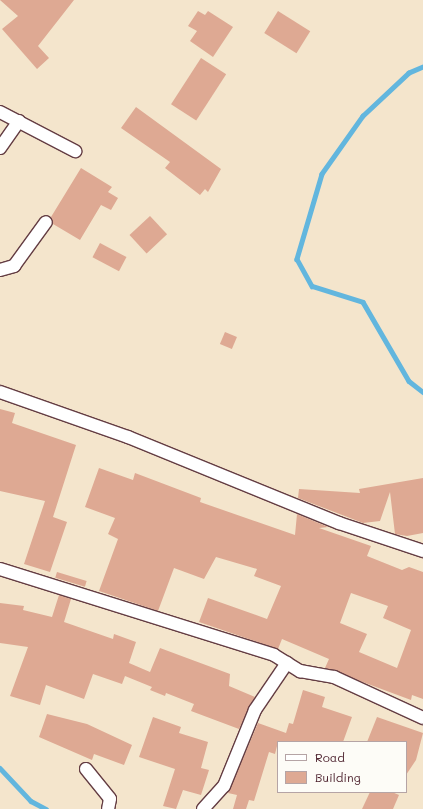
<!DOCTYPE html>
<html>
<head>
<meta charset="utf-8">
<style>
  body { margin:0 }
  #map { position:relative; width:423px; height:809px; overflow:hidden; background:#f4e5cc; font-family:Mali,sans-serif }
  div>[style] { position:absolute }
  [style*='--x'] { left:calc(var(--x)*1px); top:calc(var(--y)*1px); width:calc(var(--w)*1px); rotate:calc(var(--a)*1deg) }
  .stream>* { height:4.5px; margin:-2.25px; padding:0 2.25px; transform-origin:2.25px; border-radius:2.25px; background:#62b6de }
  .building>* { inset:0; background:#dea993; transform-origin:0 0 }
  .roads { filter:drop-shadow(1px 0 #643d43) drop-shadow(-1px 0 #643d43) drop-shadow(0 1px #643d43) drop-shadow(0 -1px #643d43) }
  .minor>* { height:12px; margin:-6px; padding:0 6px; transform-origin:6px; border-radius:6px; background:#fff }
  span { translate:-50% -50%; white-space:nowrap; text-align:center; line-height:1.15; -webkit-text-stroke:3.5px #fdfcf7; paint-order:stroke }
  .legend { position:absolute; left:277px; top:741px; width:130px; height:52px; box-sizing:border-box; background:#fdfcf7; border:1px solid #b5a4a5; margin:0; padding:5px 7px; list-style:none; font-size:12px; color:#4a1f2b }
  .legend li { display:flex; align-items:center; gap:8px; height:20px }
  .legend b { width:20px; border:1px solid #b5a4a5 }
</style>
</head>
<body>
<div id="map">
  <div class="stream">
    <div style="--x:423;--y:67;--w:15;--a:157"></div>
    <div style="--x:409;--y:73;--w:63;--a:136.9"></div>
    <div style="--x:363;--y:116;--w:71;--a:125.3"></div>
    <div style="--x:322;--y:174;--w:89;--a:106.4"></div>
    <div style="--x:297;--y:259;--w:31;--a:61"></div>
    <div style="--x:312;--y:286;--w:53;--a:17.4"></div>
    <div style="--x:363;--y:302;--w:91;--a:59.8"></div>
    <div style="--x:409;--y:381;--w:18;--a:38"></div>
    <div style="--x:0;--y:768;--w:45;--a:46.8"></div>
    <div style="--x:31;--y:801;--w:17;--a:28"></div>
  </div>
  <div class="building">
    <div style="clip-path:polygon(0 0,74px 0,38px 46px,49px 58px,37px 69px,2px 29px,18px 16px)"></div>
    <div style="clip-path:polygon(198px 11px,205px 15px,208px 11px,233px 27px,213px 57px,190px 41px,197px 31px,188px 26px)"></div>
    <div style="left:278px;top:11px;width:38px;height:26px;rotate:32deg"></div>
    <div style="left:201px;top:58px;width:30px;height:55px;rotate:33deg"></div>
    <div style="clip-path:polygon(136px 107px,221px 169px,208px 192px,205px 189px,200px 195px,165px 168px,170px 162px,121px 128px)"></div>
    <div style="clip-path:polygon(81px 168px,112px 187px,108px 192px,118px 198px,111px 210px,101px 205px,80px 240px,53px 224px,51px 217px)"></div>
    <div style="left:150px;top:216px;width:25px;height:28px;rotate:47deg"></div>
    <div style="left:100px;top:243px;width:30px;height:16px;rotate:28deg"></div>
    <div style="left:225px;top:332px;width:13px;height:13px;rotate:23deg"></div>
    <div style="clip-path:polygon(0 409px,15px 413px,12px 423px,76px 445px,53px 517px,67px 522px,50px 572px,24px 564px,45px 501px,0 491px)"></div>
    <div style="clip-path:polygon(evenodd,99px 468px,133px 480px,135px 473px,201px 498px,200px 502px,295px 535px,297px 514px,328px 527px,319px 528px,371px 546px,367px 556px,402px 570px,409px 567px,423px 572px,423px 699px,412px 695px,411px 700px,325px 668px,329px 659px,282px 639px,278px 649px,199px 622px,208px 598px,267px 619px,281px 586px,254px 576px,257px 569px,216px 557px,204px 579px,174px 568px,158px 611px,99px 591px,118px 539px,108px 534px,115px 518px,85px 507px,99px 468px,351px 593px,388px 606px,383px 618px,411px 630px,397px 668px,359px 652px,367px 634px,340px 623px,351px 593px)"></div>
    <div style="clip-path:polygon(423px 478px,423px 533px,407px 536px,395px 534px,390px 492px,380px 521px,363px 523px,298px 498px,299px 489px,360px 493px,359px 489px)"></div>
    <div style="left:57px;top:572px;width:31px;height:6px;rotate:17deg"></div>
    <div style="clip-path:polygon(59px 595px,71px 599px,64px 622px,113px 639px,114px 634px,136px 642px,129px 663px,150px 672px,160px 648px,230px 674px,229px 686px,255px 697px,239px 729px,191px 711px,194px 704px,166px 693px,165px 696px,150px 690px,152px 687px,125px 676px,122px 684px,93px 674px,84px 699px,46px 685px,40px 705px,10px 696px,28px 647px,0 643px,0 603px,24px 606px,23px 610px,52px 617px)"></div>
    <div style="clip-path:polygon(303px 690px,325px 697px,322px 707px,352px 717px,343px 742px,278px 742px,275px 754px,269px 752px,254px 801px,249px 800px,246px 809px,233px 809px,237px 795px,228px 793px,258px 723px,286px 733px,289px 723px,293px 724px)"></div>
    <div style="clip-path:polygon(47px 714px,87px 724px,132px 745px,124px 765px,94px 754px,92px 760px,39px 737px)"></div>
    <div style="clip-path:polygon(153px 717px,181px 727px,179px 733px,208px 742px,201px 768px,209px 770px,201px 795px,183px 790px,176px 809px,163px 806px,175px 769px,139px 757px)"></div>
    <div style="clip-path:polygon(377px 717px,423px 733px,416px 760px,406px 775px,406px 742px,367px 742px)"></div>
    <div style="clip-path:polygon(370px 792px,392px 792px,399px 795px,393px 809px,362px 809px)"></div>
  </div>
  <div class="roads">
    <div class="minor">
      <div style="--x:0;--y:112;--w:85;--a:27.5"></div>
      <div style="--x:0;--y:148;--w:33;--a:-55"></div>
      <div style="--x:0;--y:270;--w:15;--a:-16"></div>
      <div style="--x:14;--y:266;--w:54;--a:-54"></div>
      <div style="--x:0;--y:392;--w:136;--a:19.4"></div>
      <div style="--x:128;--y:437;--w:228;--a:22.2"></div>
      <div style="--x:339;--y:523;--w:89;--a:18.4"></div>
      <div style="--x:0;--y:569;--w:287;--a:17.4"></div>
      <div style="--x:274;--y:655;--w:31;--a:32"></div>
      <div style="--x:300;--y:671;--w:35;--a:10"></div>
      <div style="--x:334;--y:677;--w:98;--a:24.7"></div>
      <div style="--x:86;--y:769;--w:38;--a:51"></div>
      <div style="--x:110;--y:799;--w:10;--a:101"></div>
      <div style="--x:203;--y:809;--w:31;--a:-48"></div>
      <div style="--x:224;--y:786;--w:82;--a:-67.8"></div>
      <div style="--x:255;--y:710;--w:57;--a:-55.8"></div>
    </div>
  </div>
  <ul class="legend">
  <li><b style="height:5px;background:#fff"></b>Road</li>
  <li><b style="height:11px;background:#dea993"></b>Building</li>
  </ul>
</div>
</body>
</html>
